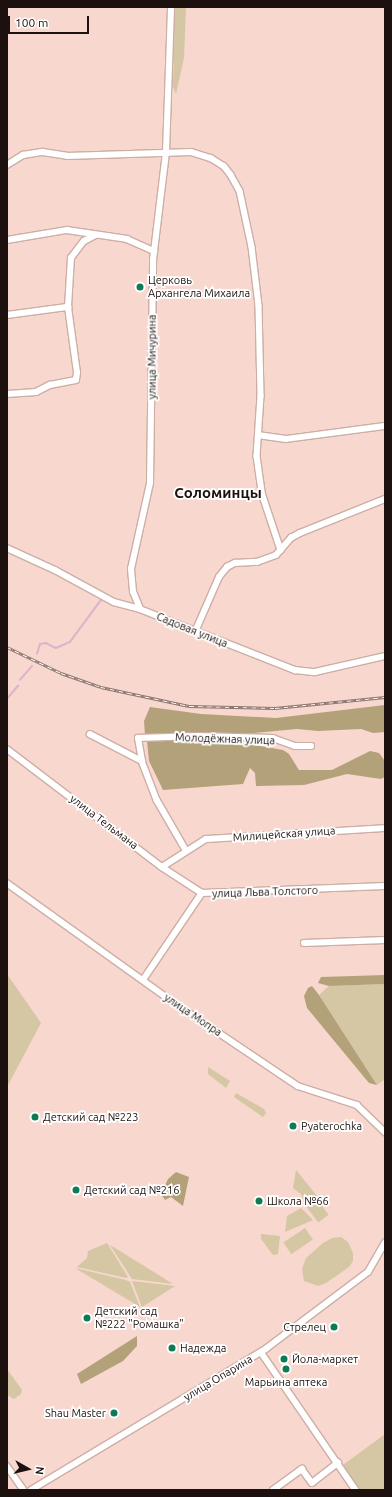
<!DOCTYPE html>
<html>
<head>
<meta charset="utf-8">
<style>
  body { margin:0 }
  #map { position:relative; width:392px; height:1497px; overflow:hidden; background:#f8d7ce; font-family:Ubuntu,sans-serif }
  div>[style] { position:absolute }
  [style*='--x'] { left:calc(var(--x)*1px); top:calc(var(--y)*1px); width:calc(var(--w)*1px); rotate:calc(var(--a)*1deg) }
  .green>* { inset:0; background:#d5c6a4; transform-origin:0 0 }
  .forest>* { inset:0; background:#b3a179 }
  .stream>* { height:1.5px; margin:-0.75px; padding:0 0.75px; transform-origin:0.75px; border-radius:0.75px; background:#ddb2ca }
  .roads { filter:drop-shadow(1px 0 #cdaea5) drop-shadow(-1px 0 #cdaea5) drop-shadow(0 1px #cdaea5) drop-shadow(0 -1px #cdaea5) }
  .street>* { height:5.5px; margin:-2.75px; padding:0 2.75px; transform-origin:2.75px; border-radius:2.75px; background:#fff }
  .rail>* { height:3px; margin-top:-1.5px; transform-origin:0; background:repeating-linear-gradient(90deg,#fff 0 4.5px,#8b756f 0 9px); box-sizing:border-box; border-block:1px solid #8b756f }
  .dots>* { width:11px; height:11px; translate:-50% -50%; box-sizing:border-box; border:2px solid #fff; border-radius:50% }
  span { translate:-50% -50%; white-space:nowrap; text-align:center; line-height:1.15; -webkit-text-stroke:3.5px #fff; paint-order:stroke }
  .poi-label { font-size:11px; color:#1c110e }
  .left { translate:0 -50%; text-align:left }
  .right { translate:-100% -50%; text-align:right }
  .street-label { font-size:11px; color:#1c110e }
  .district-label { font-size:15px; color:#1c110e; font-weight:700 }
  .frame { position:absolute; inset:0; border:8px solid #1c110e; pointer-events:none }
  .north { position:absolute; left:8px; top:1449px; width:40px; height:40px; -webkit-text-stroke:3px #fff; paint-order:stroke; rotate:98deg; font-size:11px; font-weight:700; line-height:16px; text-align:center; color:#1c110e }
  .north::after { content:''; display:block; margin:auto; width:14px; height:18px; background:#1c110e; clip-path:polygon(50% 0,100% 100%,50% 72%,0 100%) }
  .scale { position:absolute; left:8px; top:16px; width:81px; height:18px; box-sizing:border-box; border:2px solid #1c110e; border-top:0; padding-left:5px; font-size:12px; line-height:14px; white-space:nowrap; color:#1c110e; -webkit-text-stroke:3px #fff; paint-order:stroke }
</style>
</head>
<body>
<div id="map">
  <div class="green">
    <div style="clip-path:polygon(175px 7px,186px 7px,184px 58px,176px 94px,173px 87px)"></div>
    <div style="clip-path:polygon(7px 974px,41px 1023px,7px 1087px)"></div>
    <div style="clip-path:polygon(385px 984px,385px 1079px,377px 1085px,319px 995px,329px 986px)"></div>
    <div style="clip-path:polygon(208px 1067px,230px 1081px,226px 1088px,208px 1074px)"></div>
    <div style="clip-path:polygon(236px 1093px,264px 1109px,266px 1113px,263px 1117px,234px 1097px)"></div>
    <div style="clip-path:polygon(296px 1170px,317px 1196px,305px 1206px,301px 1194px,293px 1188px)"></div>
    <div style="left:316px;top:1198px;width:21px;height:13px;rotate:53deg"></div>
    <div style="clip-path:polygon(301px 1208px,313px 1220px,285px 1232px,287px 1216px)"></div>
    <div style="left:305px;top:1228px;width:14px;height:26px;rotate:56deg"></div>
    <div style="clip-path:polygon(261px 1234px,280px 1236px,278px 1254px,273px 1255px,261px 1239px)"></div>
    <div style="clip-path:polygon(341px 1237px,348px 1242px,353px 1253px,353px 1261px,349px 1267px,326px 1283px,318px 1286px,304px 1281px,302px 1269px,306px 1258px,323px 1243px,332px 1238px)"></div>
    <div style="clip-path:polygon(107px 1243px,128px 1277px,126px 1278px,77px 1267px,87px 1258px,88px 1251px)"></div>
    <div style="clip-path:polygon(110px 1245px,141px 1264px,173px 1284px,132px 1279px)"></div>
    <div style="clip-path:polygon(75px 1268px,126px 1280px,130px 1282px,140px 1307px)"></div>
    <div style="clip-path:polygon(132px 1281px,175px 1286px,142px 1307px)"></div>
    <div style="clip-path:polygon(7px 1369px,22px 1390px,21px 1394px,14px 1399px,7px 1395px)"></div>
    <div style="clip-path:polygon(385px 1434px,385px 1490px,360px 1490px,343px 1465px)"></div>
  </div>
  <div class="forest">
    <div style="clip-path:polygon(385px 705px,385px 732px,373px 733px,361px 729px,318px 731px,297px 729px,244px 734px,145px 735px,144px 721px,150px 707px,201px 714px,276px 718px)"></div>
    <div style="clip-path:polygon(225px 740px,283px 750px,289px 754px,299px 770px,332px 770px,370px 751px,379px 753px,385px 761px,385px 777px,381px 779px,347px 774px,304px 785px,256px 786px,255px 773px,250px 768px,243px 784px,163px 790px,149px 761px,147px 741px)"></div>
    <div style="clip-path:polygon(385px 975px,385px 984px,329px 986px,318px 983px,321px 977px)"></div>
    <div style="clip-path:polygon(312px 986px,319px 995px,377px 1085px,369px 1083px,307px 1008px,304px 996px,308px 988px)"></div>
    <div style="clip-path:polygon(176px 1172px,189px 1177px,183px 1206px,171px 1197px,165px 1200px,161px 1194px,168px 1179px)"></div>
    <div style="clip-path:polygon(137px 1336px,137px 1346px,123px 1361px,81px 1384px,77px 1374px)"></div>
  </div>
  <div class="stream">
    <div style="--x:37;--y:654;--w:10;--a:-73"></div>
    <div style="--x:40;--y:644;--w:6;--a:-9"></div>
    <div style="--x:46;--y:643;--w:11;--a:27"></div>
    <div style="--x:56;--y:648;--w:15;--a:-23"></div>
    <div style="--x:70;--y:642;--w:52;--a:-53.6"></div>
    <div style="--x:20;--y:680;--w:18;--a:-49"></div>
    <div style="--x:7;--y:699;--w:17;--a:-50"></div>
  </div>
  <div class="roads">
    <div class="street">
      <div style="--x:7;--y:165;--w:19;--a:-32"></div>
      <div style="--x:23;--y:155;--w:20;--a:-9"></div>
      <div style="--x:43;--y:152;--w:24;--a:9"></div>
      <div style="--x:67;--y:156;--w:124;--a:-1.8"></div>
      <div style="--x:191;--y:152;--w:21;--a:17"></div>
      <div style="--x:211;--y:158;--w:15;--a:32"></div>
      <div style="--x:224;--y:166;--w:11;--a:52"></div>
      <div style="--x:231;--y:175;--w:18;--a:61"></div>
      <div style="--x:240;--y:191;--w:57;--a:77.9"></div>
      <div style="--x:252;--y:247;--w:59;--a:83.2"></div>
      <div style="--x:259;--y:306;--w:90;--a:88.7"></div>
      <div style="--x:261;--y:396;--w:60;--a:93.8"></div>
      <div style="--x:257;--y:456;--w:37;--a:82"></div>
      <div style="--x:262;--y:493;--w:60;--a:71.6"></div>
      <div style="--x:7;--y:240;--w:61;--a:-9.5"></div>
      <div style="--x:67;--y:230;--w:61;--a:8.5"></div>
      <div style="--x:127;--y:239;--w:30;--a:24"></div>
      <div style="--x:7;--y:315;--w:62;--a:-7.5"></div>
      <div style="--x:7;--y:394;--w:29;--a:-4"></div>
      <div style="--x:36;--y:392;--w:16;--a:-27"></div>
      <div style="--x:50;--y:385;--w:26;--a:-11"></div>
      <div style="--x:76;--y:380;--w:7;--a:-82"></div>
      <div style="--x:77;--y:373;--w:67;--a:-97.8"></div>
      <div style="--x:68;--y:307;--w:49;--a:-86.5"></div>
      <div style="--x:71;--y:258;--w:21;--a:-53"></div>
      <div style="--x:84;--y:241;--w:13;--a:-27"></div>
      <div style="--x:258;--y:435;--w:28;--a:8"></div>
      <div style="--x:286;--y:439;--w:100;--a:-7.5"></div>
      <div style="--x:7;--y:548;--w:53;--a:24.6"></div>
      <div style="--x:55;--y:570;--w:67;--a:28.5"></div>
      <div style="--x:114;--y:602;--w:27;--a:15"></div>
      <div style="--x:140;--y:609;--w:167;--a:21.5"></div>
      <div style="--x:295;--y:670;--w:20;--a:6"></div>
      <div style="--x:315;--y:672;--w:72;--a:-12.9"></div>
      <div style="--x:140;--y:609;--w:18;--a:-112"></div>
      <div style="--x:133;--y:592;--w:23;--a:-95"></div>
      <div style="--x:131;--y:569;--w:88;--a:-77.5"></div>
      <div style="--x:150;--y:483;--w:223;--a:-89.2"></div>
      <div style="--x:153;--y:260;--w:109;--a:-83.1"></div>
      <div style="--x:166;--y:152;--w:145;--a:-88"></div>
      <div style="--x:195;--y:632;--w:60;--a:-66.4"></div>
      <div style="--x:219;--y:577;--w:13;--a:-51"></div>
      <div style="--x:227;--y:567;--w:9;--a:-27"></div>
      <div style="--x:235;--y:563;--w:22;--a:-3"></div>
      <div style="--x:257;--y:562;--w:20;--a:-20"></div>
      <div style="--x:276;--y:555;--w:23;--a:-49"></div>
      <div style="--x:291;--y:538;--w:10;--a:-29"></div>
      <div style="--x:300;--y:533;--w:92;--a:-21.8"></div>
      <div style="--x:90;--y:734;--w:59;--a:27.4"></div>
      <div style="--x:142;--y:761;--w:42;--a:69"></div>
      <div style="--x:157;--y:800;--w:58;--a:59.9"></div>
      <div style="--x:7;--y:749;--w:195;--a:37.3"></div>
      <div style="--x:162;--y:867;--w:48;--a:33"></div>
      <div style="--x:142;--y:761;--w:23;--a:-100"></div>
      <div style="--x:138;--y:738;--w:59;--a:-1.9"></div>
      <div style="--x:197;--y:736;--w:76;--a:1.5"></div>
      <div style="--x:273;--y:738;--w:23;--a:20"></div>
      <div style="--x:295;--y:746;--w:16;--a:0"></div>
      <div style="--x:162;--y:867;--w:52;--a:-32.5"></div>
      <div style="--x:206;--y:839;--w:179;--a:-3.5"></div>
      <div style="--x:7;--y:883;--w:208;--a:35.6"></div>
      <div style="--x:176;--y:1004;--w:147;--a:33.9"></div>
      <div style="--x:298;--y:1086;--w:62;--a:17.9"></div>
      <div style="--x:357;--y:1105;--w:39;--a:44"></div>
      <div style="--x:304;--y:943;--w:81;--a:-2.1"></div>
      <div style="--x:143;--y:980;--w:105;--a:-55.9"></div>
      <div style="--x:202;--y:893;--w:183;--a:-2.2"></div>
      <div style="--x:261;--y:1352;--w:168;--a:55.5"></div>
      <div style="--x:7;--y:1466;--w:29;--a:55"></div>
      <div style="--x:31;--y:1490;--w:275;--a:-31"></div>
      <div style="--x:267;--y:1348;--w:126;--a:-37"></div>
      <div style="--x:368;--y:1272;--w:34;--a:-60"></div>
      <div style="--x:273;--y:1490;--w:36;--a:-36"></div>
      <div style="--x:302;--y:1469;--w:17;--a:54"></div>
      <div style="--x:312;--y:1483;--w:33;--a:-38"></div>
    </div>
  </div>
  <div class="rail">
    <div style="--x:7;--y:647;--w:60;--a:25.7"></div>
    <div style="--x:61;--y:673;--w:42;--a:19.3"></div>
    <div style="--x:101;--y:687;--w:90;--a:12.2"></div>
    <div style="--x:189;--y:706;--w:86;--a:1.3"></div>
    <div style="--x:275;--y:708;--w:111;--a:-5.7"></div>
  </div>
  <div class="dots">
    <div style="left:140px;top:287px;background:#0c7b56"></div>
    <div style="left:35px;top:1117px;background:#0c7b56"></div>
    <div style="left:293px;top:1126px;background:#0c7b56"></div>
    <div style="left:76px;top:1190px;background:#0c7b56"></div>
    <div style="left:259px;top:1201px;background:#0c7b56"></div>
    <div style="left:87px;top:1318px;background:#0c7b56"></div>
    <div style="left:334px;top:1327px;background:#0c7b56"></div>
    <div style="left:172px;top:1348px;background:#0c7b56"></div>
    <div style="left:284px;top:1359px;background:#0c7b56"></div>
    <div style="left:286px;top:1369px;background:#0c7b56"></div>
    <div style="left:114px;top:1413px;background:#0c7b56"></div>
  </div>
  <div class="poi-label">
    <span class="left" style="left:148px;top:287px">Церковь<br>Архангела Михаила</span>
    <span class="left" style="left:43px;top:1117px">Детский сад №223</span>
    <span class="left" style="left:301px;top:1126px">Pyaterochka</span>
    <span class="left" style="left:84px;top:1190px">Детский сад №216</span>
    <span class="left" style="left:267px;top:1201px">Школа №66</span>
    <span class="left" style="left:95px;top:1318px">Детский сад<br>№222 "Ромашка"</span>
    <span class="right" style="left:326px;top:1327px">Стрелец</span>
    <span class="left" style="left:180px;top:1348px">Надежда</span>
    <span class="left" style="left:292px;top:1359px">Йола-маркет</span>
    <span style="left:286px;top:1382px">Марьина аптека</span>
    <span class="right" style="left:106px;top:1413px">Shau Master</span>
  </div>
  <div class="street-label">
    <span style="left:152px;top:357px;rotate:-90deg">улица Мичурина</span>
    <span style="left:192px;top:630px;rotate:22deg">Садовая улица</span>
    <span style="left:225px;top:739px;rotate:2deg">Молодёжная улица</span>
    <span style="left:104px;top:822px;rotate:37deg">улица Тельмана</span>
    <span style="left:284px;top:834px;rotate:-4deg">Милицейская улица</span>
    <span style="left:265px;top:892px;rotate:-2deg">улица Льва Толстого</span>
    <span style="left:193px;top:1015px;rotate:34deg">улица Мопра</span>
    <span style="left:218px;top:1378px;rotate:-31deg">улица Опарина</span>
  </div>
  <div class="district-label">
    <span style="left:218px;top:493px">Соломинцы</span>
  </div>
  <div class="frame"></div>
  <div class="north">N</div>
  <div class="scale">100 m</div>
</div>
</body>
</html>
